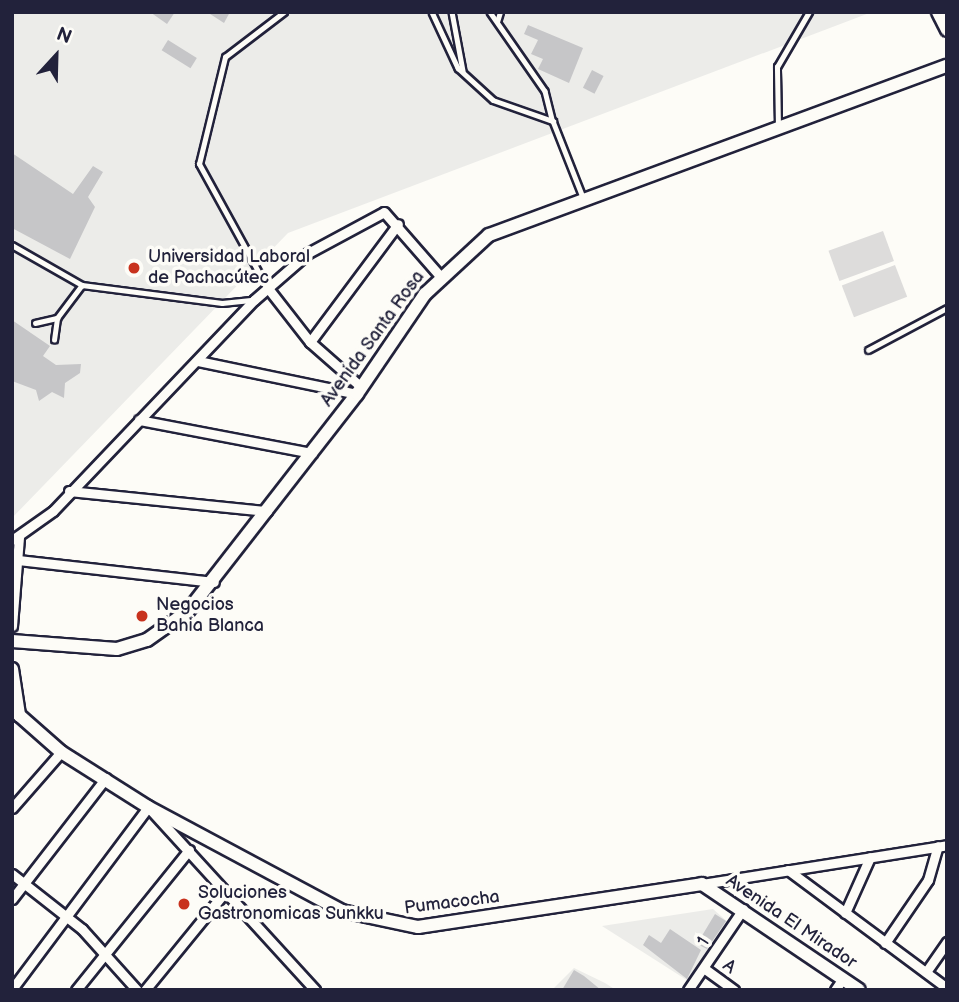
<!DOCTYPE html>
<html>
<head>
<meta charset="utf-8">
<style>
  body { margin:0 }
  #map { position:relative; width:959px; height:1002px; overflow:hidden; background:#fdfcf7; font-family:"Balsamiq Sans",sans-serif }
  div>[style] { position:absolute }
  [style*='--x'] { left:calc(var(--x)*1px); top:calc(var(--y)*1px); width:calc(var(--w)*1px); rotate:calc(var(--a)*1deg) }
  .built>* { inset:0; background:#ecece9 }
  .green>* { inset:0; background:#dddcdb; transform-origin:0 0 }
  .building>* { inset:0; background:#c6c6c8; transform-origin:0 0 }
  .roads { filter:drop-shadow(2px 0 #22223b) drop-shadow(-2px 0 #22223b) drop-shadow(0 2px #22223b) drop-shadow(0 -2px #22223b) }
  .lane>* { height:4.5px; margin:-2.25px; padding:0 2.25px; transform-origin:2.25px; border-radius:2.25px; background:#fdfcf7 }
  .street>* { height:9px; margin:-4.5px; padding:0 4.5px; transform-origin:4.5px; border-radius:4.5px; background:#fdfcf7 }
  .secondary>* { height:12px; margin:-6px; padding:0 6px; transform-origin:6px; border-radius:6px; background:#fdfcf7 }
  .dots>* { width:19px; height:19px; translate:-50% -50%; box-sizing:border-box; border:4px solid #fdfcf7; border-radius:50% }
  span { translate:-50% -50%; white-space:nowrap; text-align:center; line-height:1.15; -webkit-text-stroke:7px #fdfcf7; paint-order:stroke }
  .poi-label { font-size:18px; color:#22223b }
  .left { translate:0 -50%; text-align:left }
  .street-label { font-size:18px; color:#22223b }
  .frame { position:absolute; inset:0; border:14px solid #22223b; pointer-events:none }
  .north { position:absolute; left:21px; top:21px; width:70px; height:70px; -webkit-text-stroke:5px #fdfcf7; paint-order:stroke; rotate:22deg; font-size:19px; font-weight:700; line-height:28px; text-align:center; color:#22223b }
  .north::after { content:''; display:block; margin:auto; width:24px; height:32px; background:#22223b; clip-path:polygon(50% 0,100% 100%,50% 72%,0 100%) }
</style>
</head>
<body>
<div id="map">
  <div class="built">
    <div style="clip-path:polygon(12px 12px,872px 12px,288px 233px,12px 518px)"></div>
    <div style="clip-path:polygon(713px 909px,730px 924px,693px 984px,602px 926px)"></div>
    <div style="clip-path:polygon(574px 968px,605px 983px,616px 990px,552px 990px)"></div>
  </div>
  <div class="green">
    <div style="left:883px;top:231px;width:32px;height:58px;rotate:70deg"></div>
    <div style="left:895px;top:265px;width:34px;height:57px;rotate:69deg"></div>
  </div>
  <div class="building">
    <div style="clip-path:polygon(150px 12px,175px 12px,167px 24px)"></div>
    <div style="clip-path:polygon(207px 12px,230px 12px,224px 23px)"></div>
    <div style="clip-path:polygon(528px 25px,583px 48px,569px 83px,538px 69px,543px 59px,531px 54px,538px 40px,524px 34px)"></div>
    <div style="left:168px;top:40px;width:34px;height:12px;rotate:32deg"></div>
    <div style="left:592px;top:70px;width:13px;height:20px;rotate:27deg"></div>
    <div style="clip-path:polygon(12px 153px,73px 194px,93px 166px,103px 172px,88px 197px,95px 207px,70px 259px,12px 228px)"></div>
    <div style="clip-path:polygon(12px 320px,50px 346px,43px 356px,56px 365px,81px 364px,80px 373px,65px 383px,64px 398px,52px 392px,39px 401px,36px 390px,12px 381px)"></div>
    <div style="clip-path:polygon(715px 914px,726px 921px,707px 949px,697px 944px)"></div>
    <div style="clip-path:polygon(670px 929px,701px 950px,687px 979px,643px 945px,649px 935px,661px 943px)"></div>
    <div style="clip-path:polygon(574px 970px,584px 976px,601px 990px,562px 990px)"></div>
  </div>
  <div class="roads">
    <div class="lane">
      <div style="--x:432;--y:12;--w:62;--a:65.1"></div>
      <div style="--x:458;--y:68;--w:47;--a:42.4"></div>
      <div style="--x:493;--y:100;--w:64;--a:19.3"></div>
      <div style="--x:553;--y:121;--w:82;--a:68.5"></div>
      <div style="--x:452;--y:12;--w:60;--a:79.4"></div>
      <div style="--x:490;--y:12;--w:96;--a:55.2"></div>
      <div style="--x:545;--y:91;--w:30;--a:76"></div>
      <div style="--x:497;--y:22;--w:10;--a:-73"></div>
      <div style="--x:778;--y:127;--w:60;--a:-91"></div>
      <div style="--x:777;--y:67;--w:64;--a:-59.8"></div>
      <div style="--x:12;--y:245;--w:81;--a:29.7"></div>
      <div style="--x:82;--y:285;--w:141;--a:7.3"></div>
      <div style="--x:222;--y:303;--w:31;--a:-6"></div>
      <div style="--x:266;--y:286;--w:139;--a:-118.8"></div>
      <div style="--x:199;--y:164;--w:110;--a:-76.3"></div>
      <div style="--x:225;--y:57;--w:74;--a:-37.3"></div>
      <div style="--x:35;--y:323;--w:23;--a:-13"></div>
      <div style="--x:57;--y:318;--w:41;--a:-52.9"></div>
      <div style="--x:54;--y:340;--w:22;--a:-82"></div>
      <div style="--x:868;--y:350;--w:89;--a:-28"></div>
    </div>
    <div class="street">
      <div style="--x:267;--y:287;--w:70;--a:52"></div>
      <div style="--x:310;--y:342;--w:68;--a:41.4"></div>
      <div style="--x:310;--y:342;--w:147;--a:-53.3"></div>
      <div style="--x:198;--y:361;--w:162;--a:11.7"></div>
      <div style="--x:139;--y:420;--w:176;--a:10.8"></div>
      <div style="--x:69;--y:491;--w:199;--a:5.8"></div>
      <div style="--x:12;--y:540;--w:50;--a:-35.3"></div>
      <div style="--x:53;--y:511;--w:291;--a:-46.4"></div>
      <div style="--x:254;--y:300;--w:72;--a:-41"></div>
      <div style="--x:308;--y:253;--w:86;--a:-28.3"></div>
      <div style="--x:384;--y:212;--w:85;--a:48.8"></div>
      <div style="--x:18;--y:560;--w:197;--a:6.4"></div>
      <div style="--x:12;--y:626;--w:89;--a:-85.5"></div>
      <div style="--x:12;--y:808;--w:74;--a:-48.8"></div>
      <div style="--x:788;--y:870;--w:198;--a:36.6"></div>
      <div style="--x:12;--y:874;--w:89;--a:38.2"></div>
      <div style="--x:82;--y:929;--w:82;--a:48"></div>
      <div style="--x:702;--y:884;--w:248;--a:-9"></div>
      <div style="--x:12;--y:899;--w:153;--a:-52.2"></div>
      <div style="--x:845;--y:913;--w:61;--a:-65.9"></div>
      <div style="--x:885;--y:943;--w:76;--a:-55.7"></div>
      <div style="--x:928;--y:880;--w:35;--a:-74"></div>
      <div style="--x:705;--y:969;--w:36;--a:36"></div>
      <div style="--x:926;--y:972;--w:37;--a:-55"></div>
      <div style="--x:12;--y:989;--w:227;--a:-53.2"></div>
      <div style="--x:148;--y:807;--w:248;--a:47.6"></div>
      <div style="--x:76;--y:990;--w:180;--a:-51.1"></div>
      <div style="--x:145;--y:990;--w:125;--a:-50.8"></div>
      <div style="--x:688;--y:990;--w:98;--a:-55.8"></div>
      <div style="--x:835;--y:990;--w:14;--a:-56"></div>
    </div>
    <div class="secondary">
      <div style="--x:938;--y:12;--w:20;--a:63"></div>
      <div style="--x:12;--y:641;--w:105;--a:4.4"></div>
      <div style="--x:117;--y:649;--w:31;--a:-17"></div>
      <div style="--x:147;--y:640;--w:50;--a:-35.3"></div>
      <div style="--x:188;--y:611;--w:275;--a:-52.1"></div>
      <div style="--x:357;--y:394;--w:121;--a:-55.8"></div>
      <div style="--x:425;--y:294;--w:87;--a:-42.7"></div>
      <div style="--x:489;--y:235;--w:488;--a:-20.3"></div>
      <div style="--x:12;--y:669;--w:47;--a:81.3"></div>
      <div style="--x:19;--y:715;--w:56;--a:41.4"></div>
      <div style="--x:61;--y:752;--w:103;--a:32.3"></div>
      <div style="--x:148;--y:807;--w:220;--a:28.2"></div>
      <div style="--x:342;--y:911;--w:78;--a:11.9"></div>
      <div style="--x:418;--y:927;--w:287;--a:-8.6"></div>
      <div style="--x:702;--y:884;--w:189;--a:34"></div>
    </div>
  </div>
  <div class="dots">
    <div style="left:134px;top:268px;background:#c8321e"></div>
    <div style="left:142px;top:616px;background:#c8321e"></div>
    <div style="left:184px;top:904px;background:#c8321e"></div>
  </div>
  <div class="poi-label">
    <span class="left" style="left:148px;top:268px">Universidad Laboral<br>de Pachacútec</span>
    <span class="left" style="left:156px;top:616px">Negocios<br>Bahia Blanca</span>
    <span class="left" style="left:198px;top:904px">Soluciones<br>Gastronomicas Sunkku</span>
  </div>
  <div class="street-label">
    <span style="left:373px;top:339px;rotate:-54deg">Avenida Santa Rosa</span>
    <span style="left:452px;top:903px;rotate:-7deg">Pumacocha</span>
    <span style="left:791px;top:922px;rotate:34deg">Avenida El Mirador</span>
    <span style="left:704px;top:942px;rotate:-58deg">1</span>
    <span style="left:729px;top:967px;rotate:37deg">A</span>
  </div>
  <div class="frame"></div>
  <div class="north">N</div>
</div>
</body>
</html>
